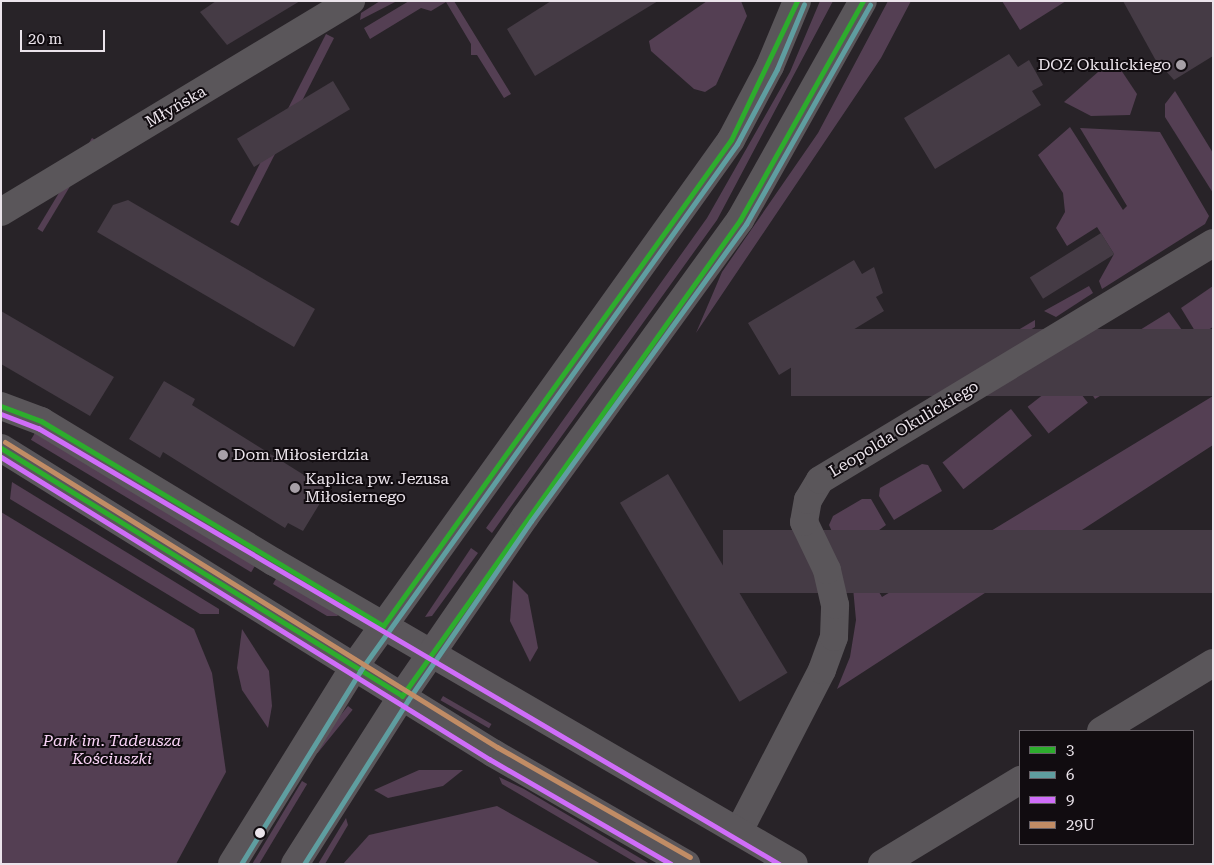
<!DOCTYPE html>
<html>
<head>
<meta charset="utf-8">
<style>
  body { margin:0 }
  #map { position:relative; width:1214px; height:865px; overflow:hidden; background:#282328; font-family:"Roboto Serif",serif }
  div>[style] { position:absolute }
  [style*='--x'] { left:calc(var(--x)*1px); top:calc(var(--y)*1px); width:calc(var(--w)*1px); rotate:calc(var(--a)*1deg) }
  .green>* { inset:0; background:#543f53; transform-origin:0 0 }
  .building>* { inset:0; background:#453b45; transform-origin:0 0 }
  .minor>* { height:28px; margin:-14px; padding:0 14px; transform-origin:14px; border-radius:14px; background:#5a565a }
  .tertiary>* { height:28px; margin:-14px; padding:0 14px; transform-origin:14px; border-radius:14px; background:#5a565a }
  .bus-1>* { height:5px; margin:-2.5px; padding:0 2.5px; transform-origin:2.5px; border-radius:2.5px; background:#2dac2d }
  .bus-2>* { height:5px; margin:-2.5px; padding:0 2.5px; transform-origin:2.5px; border-radius:2.5px; background:#5f9ea0 }
  .bus-3>* { height:5px; margin:-2.5px; padding:0 2.5px; transform-origin:2.5px; border-radius:2.5px; background:#cf6df8 }
  .bus-4>* { height:5px; margin:-2.5px; padding:0 2.5px; transform-origin:2.5px; border-radius:2.5px; background:#c18c65 }
  .dots>* { width:14px; height:14px; translate:-50% -50%; box-sizing:border-box; border:2px solid #110c10; border-radius:50% }
  span { translate:-50% -50%; white-space:nowrap; text-align:center; line-height:1.15; -webkit-text-stroke:4px #110c10; paint-order:stroke }
  .poi-label { font-size:16px; color:#ebe4eb }
  .right { translate:-100% -50%; text-align:right }
  .left { translate:0 -50%; text-align:left }
  .street-label { font-size:16px; color:#ebe4eb }
  .park-label { font-size:16px; color:#f9d3f6; font-style:italic }
  .frame { position:absolute; inset:0; border:2px solid #ebe4eb; pointer-events:none }
  .legend { position:absolute; left:1019px; top:730px; width:175px; height:115px; box-sizing:border-box; background:#110c10; border:1px solid #686268; margin:0; padding:6px 9px; list-style:none; font-size:15px; color:#ebe4eb }
  .legend li { display:flex; align-items:center; gap:10px; height:25px }
  .legend b { width:25px; border:1px solid #686268 }
  .scale { position:absolute; left:20px; top:30px; width:85px; height:22px; box-sizing:border-box; border:2px solid #ebe4eb; border-top:0; padding-left:6px; font-size:15px; line-height:18px; white-space:nowrap; color:#ebe4eb; -webkit-text-stroke:4px #110c10; paint-order:stroke }
</style>
</head>
<body>
<div id="map">
  <div class="green">
    <div style="clip-path:polygon(380px 1px,397px 1px,360px 20px,361px 13px)"></div>
    <div style="clip-path:polygon(409px 1px,454px 1px,511px 94px,504px 98px,477px 55px,471px 55px,471px 44px,446px 2px,431px 11px,421px 8px,370px 39px,364px 28px)"></div>
    <div style="clip-path:polygon(707px 1px,741px 1px,747px 16px,716px 85px,705px 92px,694px 89px,651px 51px,649px 41px)"></div>
    <div style="clip-path:polygon(820px 1px,833px 1px,717px 220px,492px 533px,486px 528px,707px 218px,790px 72px)"></div>
    <div style="clip-path:polygon(888px 1px,911px 1px,881px 58px,696px 333px,722px 272px,818px 133px)"></div>
    <div style="clip-path:polygon(1002px 1px,1066px 1px,1020px 30px)"></div>
    <div style="left:326px;top:34px;width:9px;height:211px;rotate:27deg"></div>
    <div style="clip-path:polygon(1111px 68px,1121px 70px,1137px 94px,1130px 115px,1091px 116px,1064px 102px,1098px 72px)"></div>
    <div style="clip-path:polygon(1175px 91px,1213px 153px,1213px 193px,1165px 117px,1165px 104px)"></div>
    <div style="clip-path:polygon(1070px 127px,1123px 210px,1127px 206px,1080px 128px,1160px 132px,1209px 216px,1205px 224px,1102px 289px,1099px 281px,1114px 254px,1097px 227px,1067px 246px,1056px 228px,1065px 212px,1063px 193px,1038px 155px)"></div>
    <div style="left:92px;top:138px;width:6px;height:106px;rotate:31deg"></div>
    <div style="clip-path:polygon(1089px 286px,1093px 293px,1056px 317px,1044px 311px)"></div>
    <div style="clip-path:polygon(1213px 286px,1213px 327px,1198px 336px,1181px 308px)"></div>
    <div style="clip-path:polygon(1169px 312px,1190px 341px,1095px 399px,1079px 374px,1080px 367px)"></div>
    <div style="clip-path:polygon(1035px 320px,1035px 327px,969px 366px,972px 357px)"></div>
    <div style="left:1067px;top:376px;width:34px;height:50px;rotate:52deg"></div>
    <div style="clip-path:polygon(1213px 396px,1213px 445px,837px 689px,850px 657px,856px 620px,852px 577px,829px 525px,833px 516px,862px 499px,871px 499px,886px 525px,853px 549px,882px 597px)"></div>
    <div style="left:1011px;top:409px;width:34px;height:87px;rotate:52deg"></div>
    <div style="left:35px;top:433px;width:257px;height:8px;rotate:31deg"></div>
    <div style="clip-path:polygon(922px 464px,928px 465px,942px 491px,894px 520px,879px 496px,880px 488px)"></div>
    <div style="clip-path:polygon(12px 482px,219px 609px,219px 614px,200px 614px,10px 499px)"></div>
    <div style="clip-path:polygon(1px 512px,194px 629px,212px 673px,226px 772px,176px 864px,1px 864px)"></div>
    <div style="clip-path:polygon(471px 548px,478px 553px,432px 616px,425px 617px)"></div>
    <div style="clip-path:polygon(277px 577px,336px 613px,338px 616px,327px 616px,273px 584px)"></div>
    <div style="clip-path:polygon(513px 580px,528px 595px,538px 648px,530px 662px,510px 621px)"></div>
    <div style="clip-path:polygon(242px 629px,269px 671px,272px 706px,268px 728px,242px 690px,237px 668px)"></div>
    <div style="left:443px;top:696px;width:56px;height:5px;rotate:30deg"></div>
    <div style="left:348px;top:706px;width:6px;height:56px;rotate:39deg"></div>
    <div style="clip-path:polygon(419px 770px,463px 770px,443px 786px,388px 798px,374px 790px)"></div>
    <div style="clip-path:polygon(499px 777px,524px 789px,650px 864px,638px 864px,502px 784px)"></div>
    <div style="left:302px;top:781px;width:6px;height:97px;rotate:31deg"></div>
    <div style="clip-path:polygon(497px 806px,601px 864px,343px 864px,369px 835px)"></div>
    <div style="clip-path:polygon(346px 818px,348px 825px,325px 864px,318px 864px)"></div>
  </div>
  <div class="building">
    <div style="clip-path:polygon(216px 1px,300px 1px,227px 45px,200px 12px)"></div>
    <div style="clip-path:polygon(551px 1px,658px 1px,535px 76px,507px 29px)"></div>
    <div style="clip-path:polygon(1123px 1px,1213px 1px,1213px 56px,1174px 80px,1155px 59px)"></div>
    <div style="clip-path:polygon(1009px 54px,1018px 67px,1029px 60px,1043px 85px,1032px 91px,1041px 105px,935px 169px,904px 118px)"></div>
    <div style="left:333px;top:81px;width:33px;height:112px;rotate:59deg"></div>
    <div style="clip-path:polygon(128px 200px,315px 309px,294px 347px,97px 232px,113px 205px)"></div>
    <div style="left:1101px;top:233px;width:25px;height:84px;rotate:58deg"></div>
    <div style="clip-path:polygon(854px 260px,862px 274px,874px 267px,883px 293px,876px 297px,884px 311px,779px 375px,748px 323px)"></div>
    <div style="clip-path:polygon(1px 311px,114px 377px,90px 416px,1px 364px)"></div>
    <div style="left:1213px;top:329px;width:67px;height:422px;rotate:90deg"></div>
    <div style="clip-path:polygon(164px 381px,195px 399px,192px 405px,328px 490px,303px 531px,288px 523px,285px 528px,163px 452px,160px 458px,129px 439px)"></div>
    <div style="left:668px;top:474px;width:232px;height:56px;rotate:59deg"></div>
    <div style="left:1213px;top:530px;width:63px;height:490px;rotate:90deg"></div>
  </div>
  <div class="minor">
    <div style="--x:1;--y:212;--w:409;--a:-31.1"></div>
    <div style="--x:1101;--y:731;--w:131;--a:-31.3"></div>
    <div style="--x:739;--y:831;--w:181;--a:-62.7"></div>
    <div style="--x:822;--y:670;--w:35;--a:-70"></div>
    <div style="--x:834;--y:637;--w:32;--a:-88"></div>
    <div style="--x:835;--y:605;--w:36;--a:-103"></div>
    <div style="--x:827;--y:570;--w:53;--a:-115.6"></div>
    <div style="--x:804;--y:522;--w:22;--a:-80"></div>
    <div style="--x:808;--y:500;--w:23;--a:-59"></div>
    <div style="--x:820;--y:480;--w:459;--a:-31.1"></div>
    <div style="--x:882;--y:864;--w:162;--a:-31.3"></div>
  </div>
  <div class="tertiary">
    <div style="--x:1;--y:406;--w:43;--a:20.6"></div>
    <div style="--x:41;--y:421;--w:272;--a:31.2"></div>
    <div style="--x:274;--y:562;--w:601;--a:30.15"></div>
    <div style="--x:1;--y:448;--w:579;--a:31.8"></div>
    <div style="--x:493;--y:753;--w:223;--a:29.9"></div>
    <div style="--x:232;--y:864;--w:232;--a:-58.2"></div>
    <div style="--x:354;--y:667;--w:648;--a:-54.42"></div>
    <div style="--x:731;--y:140;--w:84;--a:-62.2"></div>
    <div style="--x:770;--y:66;--w:70;--a:-67.4"></div>
    <div style="--x:295;--y:864;--w:199;--a:-57.5"></div>
    <div style="--x:402;--y:696;--w:217;--a:-55.5"></div>
    <div style="--x:525;--y:517;--w:367;--a:-54.1"></div>
    <div style="--x:740;--y:220;--w:251;--a:-60.7"></div>
  </div>
  <div class="bus-1">
    <div style="--x:1;--y:406;--w:43;--a:20.6"></div>
    <div style="--x:41;--y:421;--w:399;--a:30.9"></div>
    <div style="--x:383;--y:626;--w:598;--a:-54.4"></div>
    <div style="--x:731;--y:140;--w:154;--a:-64.6"></div>
    <div style="--x:1;--y:448;--w:471;--a:31.7"></div>
    <div style="--x:402;--y:696;--w:584;--a:-54.62"></div>
    <div style="--x:740;--y:220;--w:251;--a:-60.7"></div>
  </div>
  <div class="bus-2">
    <div style="--x:241;--y:864;--w:227;--a:-58.3"></div>
    <div style="--x:360;--y:671;--w:648;--a:-54.42"></div>
    <div style="--x:737;--y:144;--w:85;--a:-61.9"></div>
    <div style="--x:777;--y:69;--w:70;--a:-67.4"></div>
    <div style="--x:304;--y:864;--w:194;--a:-57.6"></div>
    <div style="--x:408;--y:700;--w:217;--a:-55.5"></div>
    <div style="--x:531;--y:521;--w:367;--a:-54.1"></div>
    <div style="--x:746;--y:224;--w:252;--a:-60.5"></div>
  </div>
  <div class="bus-3">
    <div style="--x:1;--y:414;--w:40;--a:21"></div>
    <div style="--x:38;--y:428;--w:860;--a:30.47"></div>
    <div style="--x:1;--y:457;--w:574;--a:31.75"></div>
    <div style="--x:489;--y:759;--w:210;--a:30"></div>
  </div>
  <div class="bus-4">
    <div style="--x:5;--y:442;--w:579;--a:31.8"></div>
    <div style="--x:497;--y:747;--w:222;--a:29.7"></div>
  </div>
  <div class="dots">
    <div style="left:1181px;top:65px;background:#a7a0a7"></div>
    <div style="left:223px;top:455px;background:#a7a0a7"></div>
    <div style="left:295px;top:488px;background:#a7a0a7"></div>
    <div style="left:260px;top:833px;background:#ebe4eb"></div>
  </div>
  <div class="poi-label">
    <span class="right" style="left:1171px;top:65px">DOZ Okulickiego</span>
    <span class="left" style="left:233px;top:455px">Dom Miłosierdzia</span>
    <span class="left" style="left:305px;top:488px">Kaplica pw. Jezusa<br>Miłosiernego</span>
  </div>
  <div class="street-label">
    <span style="left:176px;top:107px;rotate:-30deg">Młyńska</span>
    <span style="left:904px;top:429px;rotate:-31deg">Leopolda Okulickiego</span>
  </div>
  <div class="park-label">
    <span style="left:112px;top:750px">Park im. Tadeusza<br>Kościuszki</span>
  </div>
  <div class="frame"></div>
  <ul class="legend">
  <li><b style="height:6px;background:#2dac2d"></b>3</li>
  <li><b style="height:6px;background:#5f9ea0"></b>6</li>
  <li><b style="height:6px;background:#cf6df8"></b>9</li>
  <li><b style="height:6px;background:#c18c65"></b>29U</li>
  </ul>
  <div class="scale">20 m</div>
</div>
</body>
</html>
